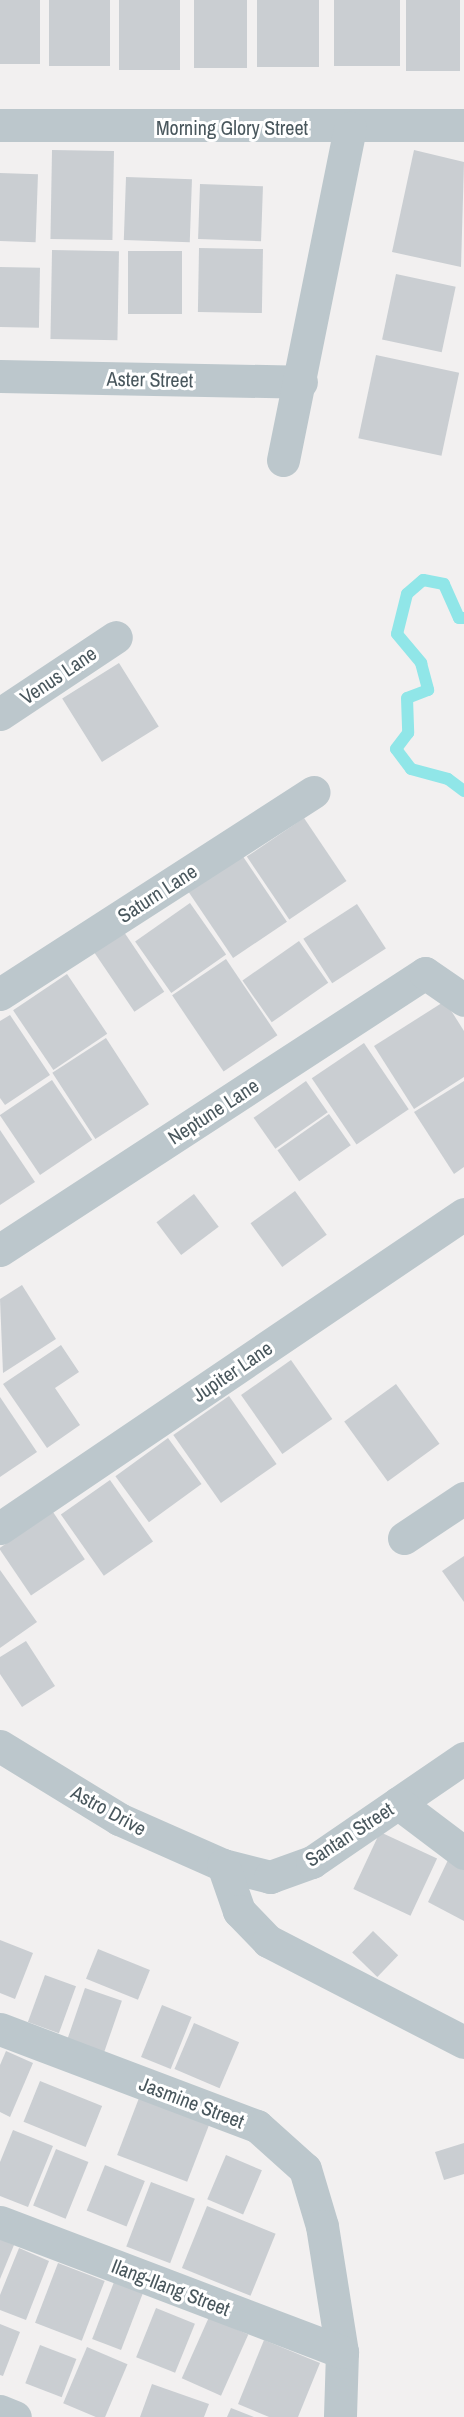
<!DOCTYPE html>
<html>
<head>
<meta charset="utf-8">
<style>
  body { margin:0 }
  #map { position:relative; width:464px; height:2417px; overflow:hidden; background:#f2f0f0; font-family:"Archivo Narrow",sans-serif }
  div>[style] { position:absolute }
  [style*='--x'] { left:calc(var(--x)*1px); top:calc(var(--y)*1px); width:calc(var(--w)*1px); rotate:calc(var(--a)*1deg) }
  .stream>* { height:12px; margin:-6px; padding:0 6px; transform-origin:6px; border-radius:6px; background:#90e6e8 }
  .building>* { inset:0; background:#caced2; transform-origin:0 0 }
  .street>* { height:33px; margin:-16.5px; padding:0 16.5px; transform-origin:16.5px; border-radius:16.5px; background:#bcc7cc }
  span { translate:-50% -50%; white-space:nowrap; text-align:center; line-height:1.15; -webkit-text-stroke:6px #fff; paint-order:stroke }
  .street-label { font-size:20px; color:#49575d }
</style>
</head>
<body>
<div id="map">
  <div class="stream">
    <div style="--x:464;--y:618;--w:5;--a:180"></div>
    <div style="--x:459;--y:618;--w:37;--a:-114"></div>
    <div style="--x:444;--y:584;--w:21;--a:-169"></div>
    <div style="--x:423;--y:580;--w:21;--a:139"></div>
    <div style="--x:407;--y:594;--w:41;--a:104"></div>
    <div style="--x:397;--y:634;--w:38;--a:50"></div>
    <div style="--x:421;--y:663;--w:28;--a:75"></div>
    <div style="--x:428;--y:690;--w:22;--a:159"></div>
    <div style="--x:407;--y:698;--w:35;--a:88"></div>
    <div style="--x:408;--y:733;--w:20;--a:127"></div>
    <div style="--x:396;--y:749;--w:25;--a:53"></div>
    <div style="--x:411;--y:769;--w:38;--a:15"></div>
    <div style="--x:448;--y:779;--w:20;--a:37"></div>
  </div>
  <div class="building">
    <div style="left:0;top:0;width:40px;height:64px"></div>
    <div style="left:49px;top:0;width:61px;height:66px"></div>
    <div style="left:119px;top:0;width:61px;height:70px"></div>
    <div style="left:194px;top:0;width:53px;height:68px"></div>
    <div style="left:257px;top:0;width:62px;height:67px"></div>
    <div style="left:334px;top:0;width:66px;height:66px"></div>
    <div style="left:406px;top:0;width:54px;height:71px"></div>
    <div style="left:52px;top:150px;width:62px;height:89px;rotate:1deg"></div>
    <div style="clip-path:polygon(414px 150px,464px 162px,461px 267px,392px 252px)"></div>
    <div style="left:0;top:173px;width:38px;height:68px;rotate:2deg"></div>
    <div style="left:126px;top:177px;width:66px;height:63px;rotate:2deg"></div>
    <div style="left:200px;top:184px;width:63px;height:55px;rotate:2deg"></div>
    <div style="left:199px;top:248px;width:64px;height:64px;rotate:1deg"></div>
    <div style="left:52px;top:250px;width:67px;height:89px;rotate:1deg"></div>
    <div style="left:128px;top:251px;width:54px;height:63px"></div>
    <div style="left:0;top:267px;width:40px;height:60px;rotate:1deg"></div>
    <div style="left:396px;top:274px;width:61px;height:67px;rotate:12deg"></div>
    <div style="left:376px;top:355px;width:85px;height:85px;rotate:12deg"></div>
    <div style="left:119px;top:663px;width:75px;height:67px;rotate:58deg"></div>
    <div style="left:304px;top:818px;width:76px;height:69px;rotate:56deg"></div>
    <div style="left:240px;top:852px;width:84px;height:65px;rotate:56deg"></div>
    <div style="left:190px;top:903px;width:63px;height:67px;rotate:55deg"></div>
    <div style="left:357px;top:904px;width:53px;height:64px;rotate:57deg"></div>
    <div style="left:124px;top:932px;width:72px;height:36px;rotate:56deg"></div>
    <div style="left:299px;top:941px;width:51px;height:69px;rotate:55deg"></div>
    <div style="left:226px;top:959px;width:92px;height:65px;rotate:56deg"></div>
    <div style="left:67px;top:974px;width:72px;height:65px;rotate:56deg"></div>
    <div style="clip-path:polygon(445px 1001px,464px 1031px,464px 1077px,414px 1109px,374px 1046px)"></div>
    <div style="clip-path:polygon(10px 1015px,50px 1075px,5px 1105px,0 1098px,0 1021px)"></div>
    <div style="left:106px;top:1038px;width:79px;height:64px;rotate:57deg"></div>
    <div style="left:364px;top:1043px;width:80px;height:63px;rotate:56deg"></div>
    <div style="left:52px;top:1080px;width:72px;height:63px;rotate:56deg"></div>
    <div style="left:306px;top:1081px;width:38px;height:64px;rotate:55deg"></div>
    <div style="clip-path:polygon(464px 1081px,464px 1167px,454px 1174px,414px 1112px)"></div>
    <div style="left:329px;top:1114px;width:38px;height:63px;rotate:55deg"></div>
    <div style="clip-path:polygon(0 1130px,35px 1182px,0 1205px)"></div>
    <div style="left:295px;top:1191px;width:54px;height:55px;rotate:54deg"></div>
    <div style="left:194px;top:1194px;width:41px;height:47px;rotate:53deg"></div>
    <div style="clip-path:polygon(22px 1285px,56px 1339px,3px 1373px,0 1299px)"></div>
    <div style="clip-path:polygon(61px 1345px,79px 1372px,55px 1388px,80px 1425px,47px 1448px,3px 1384px)"></div>
    <div style="left:291px;top:1360px;width:72px;height:61px;rotate:55deg"></div>
    <div style="left:396px;top:1384px;width:74px;height:64px;rotate:54deg"></div>
    <div style="left:229px;top:1396px;width:83px;height:68px;rotate:55deg"></div>
    <div style="clip-path:polygon(0 1397px,37px 1452px,0 1477px)"></div>
    <div style="left:168px;top:1438px;width:57px;height:65px;rotate:54deg"></div>
    <div style="left:110px;top:1480px;width:75px;height:60px;rotate:55deg"></div>
    <div style="left:53px;top:1512px;width:57px;height:65px;rotate:56deg"></div>
    <div style="clip-path:polygon(464px 1556px,464px 1602px,442px 1571px)"></div>
    <div style="clip-path:polygon(0 1570px,37px 1622px,0 1648px)"></div>
    <div style="clip-path:polygon(26px 1641px,55px 1686px,22px 1707px,0 1674px,0 1657px)"></div>
    <div style="left:380px;top:1832px;width:63px;height:63px;rotate:25deg"></div>
    <div style="clip-path:polygon(448px 1860px,464px 1868px,464px 1921px,428px 1902px)"></div>
    <div style="left:373px;top:1931px;width:35px;height:30px;rotate:44deg"></div>
    <div style="clip-path:polygon(0 1940px,33px 1953px,15px 1999px,0 1993px)"></div>
    <div style="left:98px;top:1949px;width:56px;height:32px;rotate:22deg"></div>
    <div style="left:45px;top:1975px;width:33px;height:50px;rotate:20deg"></div>
    <div style="left:85px;top:1988px;width:39px;height:54px;rotate:19deg"></div>
    <div style="left:162px;top:2005px;width:32px;height:56px;rotate:22deg"></div>
    <div style="left:194px;top:2023px;width:49px;height:50px;rotate:23deg"></div>
    <div style="clip-path:polygon(6px 2051px,33px 2063px,10px 2117px,0 2112px,0 2065px)"></div>
    <div style="left:40px;top:2081px;width:67px;height:44px;rotate:22deg"></div>
    <div style="left:139px;top:2098px;width:75px;height:61px;rotate:21deg"></div>
    <div style="clip-path:polygon(13px 2130px,53px 2146px,28px 2207px,0 2196px,0 2162px)"></div>
    <div style="clip-path:polygon(464px 2143px,464px 2174px,444px 2180px,435px 2152px)"></div>
    <div style="left:56px;top:2149px;width:35px;height:61px;rotate:22deg"></div>
    <div style="left:226px;top:2155px;width:39px;height:48px;rotate:23deg"></div>
    <div style="left:105px;top:2165px;width:43px;height:49px;rotate:22deg"></div>
    <div style="left:151px;top:2182px;width:47px;height:69px;rotate:21deg"></div>
    <div style="left:207px;top:2206px;width:74px;height:67px;rotate:22deg"></div>
    <div style="clip-path:polygon(0 2239px,14px 2245px,0 2279px)"></div>
    <div style="clip-path:polygon(19px 2248px,49px 2261px,26px 2320px,0 2310px,0 2295px)"></div>
    <div style="left:58px;top:2263px;width:50px;height:64px;rotate:21deg"></div>
    <div style="left:114px;top:2282px;width:31px;height:61px;rotate:21deg"></div>
    <div style="left:156px;top:2308px;width:42px;height:53px;rotate:22deg"></div>
    <div style="left:209px;top:2317px;width:43px;height:67px;rotate:24deg"></div>
    <div style="clip-path:polygon(0 2324px,20px 2332px,3px 2376px,0 2375px)"></div>
    <div style="clip-path:polygon(264px 2340px,320px 2363px,298px 2417px,269px 2417px,238px 2404px)"></div>
    <div style="left:40px;top:2345px;width:39px;height:41px;rotate:21deg"></div>
    <div style="left:87px;top:2347px;width:44px;height:61px;rotate:23deg"></div>
    <div style="clip-path:polygon(152px 2384px,209px 2404px,204px 2417px,140px 2417px)"></div>
    <div style="clip-path:polygon(231px 2408px,254px 2417px,227px 2417px)"></div>
  </div>
  <div class="street">
    <div style="--x:0;--y:125;--w:464;--a:0"></div>
    <div style="--x:0;--y:376;--w:301;--a:1.1"></div>
    <div style="--x:283;--y:460;--w:339;--a:-78.6"></div>
    <div style="--x:0;--y:714;--w:139;--a:-33.6"></div>
    <div style="--x:0;--y:994;--w:373;--a:-32.8"></div>
    <div style="--x:0;--y:1250;--w:507;--a:-33.09"></div>
    <div style="--x:425;--y:973;--w:47;--a:34.7"></div>
    <div style="--x:0;--y:1528;--w:560;--a:-34.09"></div>
    <div style="--x:404;--y:1538;--w:72;--a:-33.7"></div>
    <div style="--x:0;--y:1746;--w:140;--a:31.5"></div>
    <div style="--x:119;--y:1819;--w:114;--a:23.9"></div>
    <div style="--x:223;--y:1865;--w:49;--a:14.3"></div>
    <div style="--x:270;--y:1877;--w:45;--a:-19.7"></div>
    <div style="--x:312;--y:1862;--w:184;--a:-34.4"></div>
    <div style="--x:398;--y:1803;--w:83;--a:37.1"></div>
    <div style="--x:223;--y:1865;--w:49;--a:70.8"></div>
    <div style="--x:239;--y:1911;--w:42;--a:46"></div>
    <div style="--x:268;--y:1941;--w:220;--a:27.3"></div>
    <div style="--x:0;--y:2029;--w:275;--a:20.7"></div>
    <div style="--x:257;--y:2126;--w:64;--a:41.9"></div>
    <div style="--x:305;--y:2169;--w:59;--a:73.4"></div>
    <div style="--x:322;--y:2226;--w:128;--a:81"></div>
    <div style="--x:342;--y:2352;--w:65;--a:91.8"></div>
    <div style="--x:0;--y:2222;--w:366;--a:20.8"></div>
    <div style="--x:0;--y:2411;--w:16;--a:22"></div>
  </div>
  <div class="street-label">
    <span style="left:232px;top:127px">Morning Glory Street</span>
    <span style="left:150px;top:379px;rotate:1deg">Aster Street</span>
    <span style="left:58px;top:675px;rotate:-34deg">Venus Lane</span>
    <span style="left:157px;top:893px;rotate:-33deg">Saturn Lane</span>
    <span style="left:213px;top:1111px;rotate:-33deg">Neptune Lane</span>
    <span style="left:232px;top:1371px;rotate:-34deg">Jupiter Lane</span>
    <span style="left:109px;top:1810px;rotate:29deg">Astro Drive</span>
    <span style="left:349px;top:1834px;rotate:-33deg">Santan Street</span>
    <span style="left:192px;top:2102px;rotate:21deg">Jasmine Street</span>
    <span style="left:171px;top:2287px;rotate:21deg">Ilang-Ilang Street</span>
  </div>
</div>
</body>
</html>
